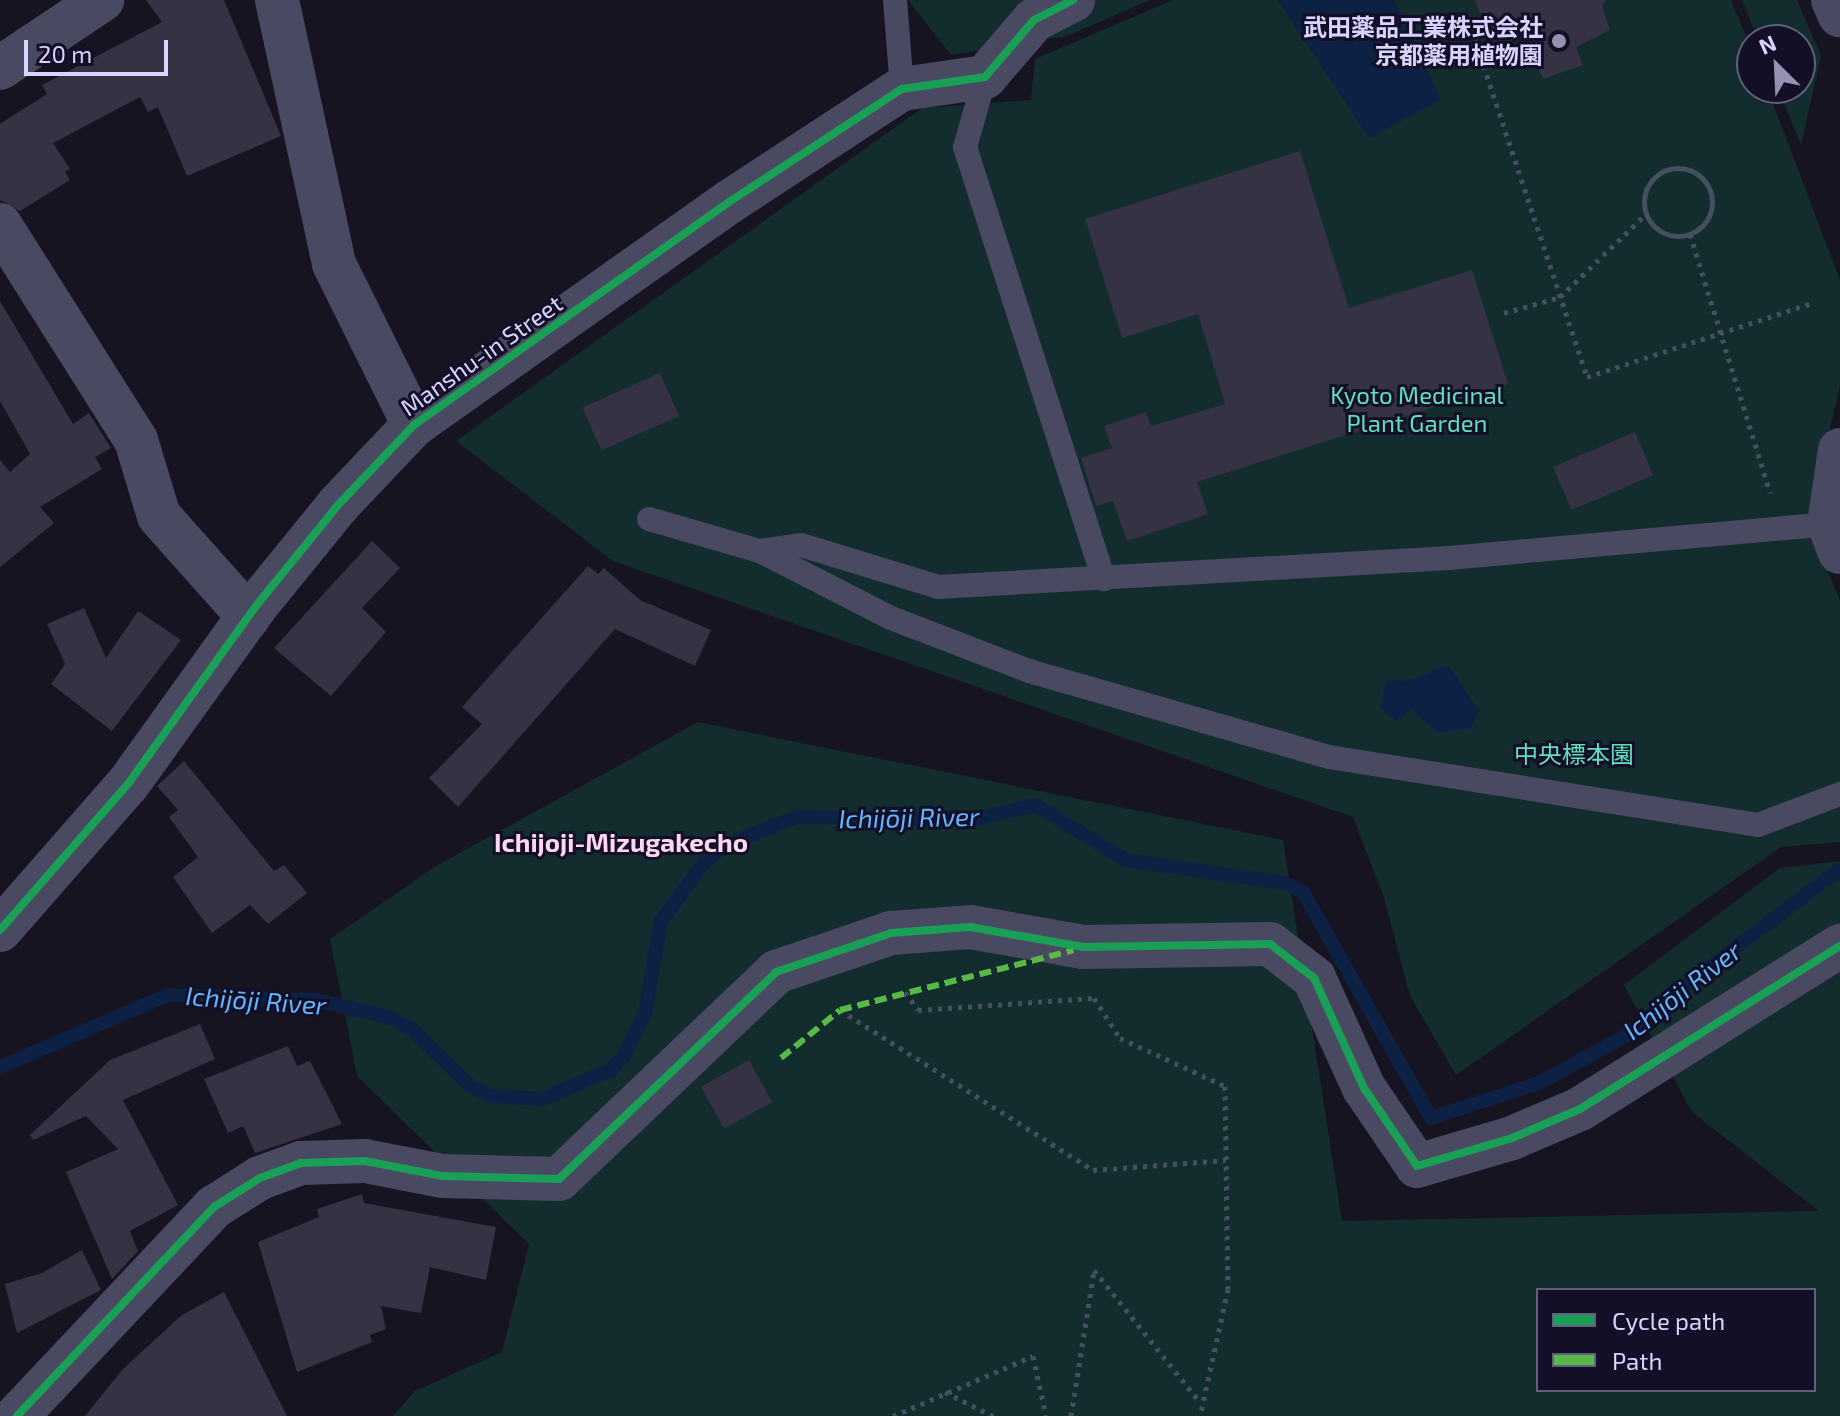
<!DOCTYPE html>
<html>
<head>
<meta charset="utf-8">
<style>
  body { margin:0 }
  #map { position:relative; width:1840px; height:1416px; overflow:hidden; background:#161421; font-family:"Exo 2","Noto Sans JP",sans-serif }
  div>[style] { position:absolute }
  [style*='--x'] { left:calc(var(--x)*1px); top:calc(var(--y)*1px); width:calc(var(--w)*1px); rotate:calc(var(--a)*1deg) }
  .green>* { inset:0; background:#132c2d }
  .water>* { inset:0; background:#0d2144 }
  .stream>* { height:14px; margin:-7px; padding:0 7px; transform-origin:7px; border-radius:7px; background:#0d2144 }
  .building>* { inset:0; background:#343243; transform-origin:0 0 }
  .path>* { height:5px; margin-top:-2.5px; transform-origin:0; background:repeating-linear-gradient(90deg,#44505f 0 4px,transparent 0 10px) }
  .path>.ring { margin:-2.5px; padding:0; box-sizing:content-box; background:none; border:5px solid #44505f; border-radius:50% }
  .service>* { height:24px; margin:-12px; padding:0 12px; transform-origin:12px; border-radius:12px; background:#4a4962 }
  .minor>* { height:44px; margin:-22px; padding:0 22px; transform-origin:22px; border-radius:22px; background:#4a4962 }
  .quiet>* { height:6px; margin-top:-3px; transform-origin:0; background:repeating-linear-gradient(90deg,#58b947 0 12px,transparent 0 18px) }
  .cycleway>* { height:8px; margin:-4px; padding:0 4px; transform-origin:4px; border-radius:4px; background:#1a9f57 }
  .dots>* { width:22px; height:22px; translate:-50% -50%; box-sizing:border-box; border:4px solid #130f26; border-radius:50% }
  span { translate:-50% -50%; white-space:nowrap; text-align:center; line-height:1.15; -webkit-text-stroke:6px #130f26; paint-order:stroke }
  .poi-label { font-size:24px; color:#d9d4ff; font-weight:700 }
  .right { translate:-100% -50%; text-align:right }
  .street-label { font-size:24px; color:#d9d4ff }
  .park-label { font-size:24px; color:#5fe0c0 }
  .water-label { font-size:26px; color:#62b6ff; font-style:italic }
  .neighbourhood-label { font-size:26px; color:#ffd6f0; font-weight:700 }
  .legend { position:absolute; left:1536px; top:1288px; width:280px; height:104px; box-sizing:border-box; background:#130f26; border:2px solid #625e7d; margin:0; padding:10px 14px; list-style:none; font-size:24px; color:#d9d4ff }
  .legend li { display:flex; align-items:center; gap:16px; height:40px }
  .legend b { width:40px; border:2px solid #625e7d }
  .north { position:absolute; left:1736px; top:24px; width:80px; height:80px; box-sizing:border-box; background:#130f26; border:2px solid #625e7d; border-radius:50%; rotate:336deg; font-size:22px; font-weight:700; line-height:32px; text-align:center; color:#d9d4ff }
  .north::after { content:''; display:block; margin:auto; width:28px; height:36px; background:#9591b1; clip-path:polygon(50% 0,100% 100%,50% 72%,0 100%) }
  .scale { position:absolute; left:24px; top:40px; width:144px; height:36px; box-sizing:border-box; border:4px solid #d9d4ff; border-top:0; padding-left:10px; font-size:24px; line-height:28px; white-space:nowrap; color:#d9d4ff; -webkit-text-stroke:6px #130f26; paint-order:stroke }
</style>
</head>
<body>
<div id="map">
  <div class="green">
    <div style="clip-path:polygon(908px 0,1150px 0,1067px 36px,951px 55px)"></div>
    <div style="clip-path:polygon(1173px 0,1731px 0,1752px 51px,1752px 88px,1767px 88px,1840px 280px,1840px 386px,1808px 522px,1840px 601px,1840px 842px,1781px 847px,1456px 1075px,1410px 996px,1383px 895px,1353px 817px,613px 561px,456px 441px,922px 108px,1031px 100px,1035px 59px)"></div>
    <div style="clip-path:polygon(1742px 0,1797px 0,1821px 56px,1801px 145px,1778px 88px,1800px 88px,1800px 40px,1758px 40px)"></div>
    <div style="clip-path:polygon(evenodd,698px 722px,1283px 840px,1342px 1221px,1819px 1211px,1692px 1112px,1624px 985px,1780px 868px,1840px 861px,1840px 1416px,393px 1416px,415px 1391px,502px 1352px,529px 1244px,357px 1076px,330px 939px,436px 866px,698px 722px,1538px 1290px,1814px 1290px,1814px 1390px,1538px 1390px,1538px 1290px)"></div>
  </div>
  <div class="water">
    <div style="clip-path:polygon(1278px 0,1395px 0,1441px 100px,1369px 138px)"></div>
    <div style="clip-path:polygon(1448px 665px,1479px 711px,1471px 728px,1438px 733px,1411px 709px,1397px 721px,1380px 709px,1386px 680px,1407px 681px)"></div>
  </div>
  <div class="stream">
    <div style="--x:0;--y:1067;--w:183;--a:-23.2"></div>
    <div style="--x:168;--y:995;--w:149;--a:1.9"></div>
    <div style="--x:317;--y:1000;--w:77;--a:13.5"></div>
    <div style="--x:392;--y:1018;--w:23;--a:29"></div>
    <div style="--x:412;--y:1029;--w:80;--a:44.5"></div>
    <div style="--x:469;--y:1085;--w:25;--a:26"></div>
    <div style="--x:492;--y:1096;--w:50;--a:3.4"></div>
    <div style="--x:542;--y:1099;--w:76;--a:-23.2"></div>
    <div style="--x:612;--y:1069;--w:18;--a:-49"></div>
    <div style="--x:624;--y:1055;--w:47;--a:-63.4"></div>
    <div style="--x:645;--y:1013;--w:93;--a:-80.1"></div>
    <div style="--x:661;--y:921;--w:71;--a:-53.6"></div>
    <div style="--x:703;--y:864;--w:27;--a:-42"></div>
    <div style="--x:723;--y:846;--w:79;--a:-21.4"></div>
    <div style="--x:797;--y:817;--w:180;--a:0.6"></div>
    <div style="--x:977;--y:819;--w:60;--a:-13.6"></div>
    <div style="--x:1035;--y:805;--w:106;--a:31.1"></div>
    <div style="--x:1126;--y:860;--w:160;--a:8.3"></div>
    <div style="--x:1284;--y:883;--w:21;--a:25"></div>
    <div style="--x:1303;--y:892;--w:260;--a:60.5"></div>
    <div style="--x:1431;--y:1118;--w:114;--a:-18"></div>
    <div style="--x:1539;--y:1083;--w:107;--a:-28.5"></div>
    <div style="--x:1633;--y:1032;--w:51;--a:-43.4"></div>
    <div style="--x:1670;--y:997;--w:213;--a:-37"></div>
  </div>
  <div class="building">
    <div style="clip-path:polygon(146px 0,224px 0,281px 136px,187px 176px,158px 107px,148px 112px,140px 97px,53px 143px,70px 169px,65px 172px,70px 180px,20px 211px,0 200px,0 124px,47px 94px,42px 85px,162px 22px)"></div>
    <div style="clip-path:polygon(1475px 0,1606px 0,1602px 6px,1610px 30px,1576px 47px,1583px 65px,1543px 79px,1527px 34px,1492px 47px)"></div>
    <div style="clip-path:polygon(1300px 151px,1349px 308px,1472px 270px,1508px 384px,1197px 482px,1208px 514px,1127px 541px,1113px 501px,1096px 506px,1081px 458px,1112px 448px,1104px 426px,1146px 412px,1151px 426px,1225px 404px,1198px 314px,1122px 338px,1085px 219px)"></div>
    <div style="clip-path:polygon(0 301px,73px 424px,89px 413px,111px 448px,95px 457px,102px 469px,40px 507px,54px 523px,0 567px,0 460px,10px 472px,30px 454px,0 401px)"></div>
    <div style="left:660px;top:373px;width:47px;height:85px;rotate:66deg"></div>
    <div style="left:1635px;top:432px;width:47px;height:89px;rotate:67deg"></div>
    <div style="clip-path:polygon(372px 541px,400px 568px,362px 608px,386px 632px,331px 696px,274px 648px)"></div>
    <div style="clip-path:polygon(588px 566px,598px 574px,604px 568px,640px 600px,711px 630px,695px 666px,615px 629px,458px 807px,429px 778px,482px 724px,462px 707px)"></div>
    <div style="clip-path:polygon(84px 608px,106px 658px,138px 611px,181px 640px,112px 731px,51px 684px,65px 664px,47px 624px)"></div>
    <div style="clip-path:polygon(184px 761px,274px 871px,284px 865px,307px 893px,268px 924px,250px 905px,212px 933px,173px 877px,198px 857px,169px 817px,178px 810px,157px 786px)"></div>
    <div style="clip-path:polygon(200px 1024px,215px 1059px,123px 1100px,178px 1205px,130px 1231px,138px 1251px,112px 1279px,66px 1172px,118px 1149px,86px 1116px,33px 1140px,30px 1135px,110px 1060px)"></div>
    <div style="clip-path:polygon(288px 1046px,297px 1066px,310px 1061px,342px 1124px,255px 1153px,243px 1126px,228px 1133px,204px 1079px)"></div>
    <div style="left:749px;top:1060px;width:48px;height:55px;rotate:61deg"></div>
    <div style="clip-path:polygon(362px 1194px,364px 1203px,496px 1227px,486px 1280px,430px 1267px,421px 1313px,381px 1306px,386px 1329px,370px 1335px,372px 1342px,297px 1372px,258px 1242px,319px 1217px,317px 1209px)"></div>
    <div style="clip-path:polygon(82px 1250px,101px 1290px,17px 1333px,5px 1284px,42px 1273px)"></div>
    <div style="clip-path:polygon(224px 1292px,287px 1416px,85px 1416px,123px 1369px,182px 1315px)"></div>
  </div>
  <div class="path">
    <div style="--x:1474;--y:37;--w:358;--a:71.6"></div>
    <div style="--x:1587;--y:377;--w:234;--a:-18.2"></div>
    <div class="ring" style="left:1644px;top:168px;width:63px;height:63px"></div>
    <div style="--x:1690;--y:234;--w:271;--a:72.8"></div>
    <div style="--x:1504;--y:313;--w:58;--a:-15.9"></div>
    <div style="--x:1560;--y:297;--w:120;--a:-44"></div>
    <div style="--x:905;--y:992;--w:22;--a:54"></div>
    <div style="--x:918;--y:1010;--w:176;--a:-3.9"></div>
    <div style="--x:1094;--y:998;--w:48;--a:57"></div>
    <div style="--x:1120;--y:1038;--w:115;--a:24.6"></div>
    <div style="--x:1225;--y:1086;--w:203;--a:89.2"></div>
    <div style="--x:1228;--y:1289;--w:130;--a:102.4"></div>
    <div style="--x:840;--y:1010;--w:299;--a:32.3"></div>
    <div style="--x:1093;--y:1170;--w:133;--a:-4.3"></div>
    <div style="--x:945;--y:1392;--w:54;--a:26.6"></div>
    <div style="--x:893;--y:1416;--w:152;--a:-23.2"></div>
    <div style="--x:1033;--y:1356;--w:61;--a:77.8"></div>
    <div style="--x:1071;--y:1416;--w:148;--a:-81"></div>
    <div style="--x:1094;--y:1270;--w:168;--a:51.3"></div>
  </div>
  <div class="service">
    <div style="--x:895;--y:0;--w:89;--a:85.5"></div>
    <div style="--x:985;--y:77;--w:73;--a:105.9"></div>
    <div style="--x:965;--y:147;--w:454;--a:72.2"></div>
    <div style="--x:649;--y:519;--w:116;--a:16.1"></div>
    <div style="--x:760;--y:551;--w:41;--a:-8.3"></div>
    <div style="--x:801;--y:545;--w:143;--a:17"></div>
    <div style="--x:938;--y:587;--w:512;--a:-3.25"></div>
    <div style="--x:1449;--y:558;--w:382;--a:-5.1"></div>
    <div style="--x:760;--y:551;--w:147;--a:27.1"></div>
    <div style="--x:891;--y:618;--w:148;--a:21"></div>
    <div style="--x:1029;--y:671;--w:312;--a:16"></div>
    <div style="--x:1329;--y:757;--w:434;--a:9"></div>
    <div style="--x:1758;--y:825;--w:88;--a:-20.7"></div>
  </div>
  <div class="minor">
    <div style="--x:277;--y:0;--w:270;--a:77.8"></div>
    <div style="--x:334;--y:264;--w:180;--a:63.6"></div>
    <div style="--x:1833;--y:0;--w:17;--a:66"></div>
    <div style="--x:0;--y:68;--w:123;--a:-33.7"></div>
    <div style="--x:0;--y:225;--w:254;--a:57.7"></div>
    <div style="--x:136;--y:440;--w:79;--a:73.2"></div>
    <div style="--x:159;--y:516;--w:135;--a:48.3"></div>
    <div style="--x:1840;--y:450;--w:75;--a:98.5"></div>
    <div style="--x:1829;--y:524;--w:30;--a:69"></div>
    <div style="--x:0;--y:930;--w:194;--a:-48.8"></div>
    <div style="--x:128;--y:784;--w:219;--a:-54.3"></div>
    <div style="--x:256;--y:606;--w:130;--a:-50.9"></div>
    <div style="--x:338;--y:505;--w:110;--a:-46.5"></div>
    <div style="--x:414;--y:425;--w:386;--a:-35.3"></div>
    <div style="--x:729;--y:202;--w:207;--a:-33.2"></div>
    <div style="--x:902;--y:89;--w:84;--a:-8.2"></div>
    <div style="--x:985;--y:77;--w:75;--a:-49.3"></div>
    <div style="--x:1034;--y:20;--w:44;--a:-27.1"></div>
    <div style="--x:17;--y:1416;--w:287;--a:-46.7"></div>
    <div style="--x:214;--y:1207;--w:54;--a:-32.2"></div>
    <div style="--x:260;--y:1178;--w:44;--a:-20.1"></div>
    <div style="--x:301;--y:1163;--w:64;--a:-1.8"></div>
    <div style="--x:365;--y:1161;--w:78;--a:11"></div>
    <div style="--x:442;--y:1176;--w:117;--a:1.5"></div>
    <div style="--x:559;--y:1179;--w:300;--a:-43.6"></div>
    <div style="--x:776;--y:972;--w:121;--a:-18.7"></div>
    <div style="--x:891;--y:933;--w:79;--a:-4.3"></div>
    <div style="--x:970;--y:927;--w:115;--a:10"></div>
    <div style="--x:1083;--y:947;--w:187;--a:-0.9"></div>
    <div style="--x:1270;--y:944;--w:56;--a:37.7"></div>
    <div style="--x:1314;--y:978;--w:121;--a:65.6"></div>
    <div style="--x:1364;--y:1088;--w:94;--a:55.8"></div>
    <div style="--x:1417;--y:1166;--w:99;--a:-16.4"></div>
    <div style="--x:1512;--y:1138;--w:74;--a:-23.1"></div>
    <div style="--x:1580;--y:1109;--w:307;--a:-32.1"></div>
  </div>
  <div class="quiet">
    <div style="--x:781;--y:1058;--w:76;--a:-39.1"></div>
    <div style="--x:840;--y:1010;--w:241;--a:-14.4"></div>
  </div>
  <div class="cycleway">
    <div style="--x:0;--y:930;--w:194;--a:-48.8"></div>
    <div style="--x:128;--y:784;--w:219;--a:-54.3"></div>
    <div style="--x:256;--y:606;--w:130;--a:-50.9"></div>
    <div style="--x:338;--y:505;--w:110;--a:-46.5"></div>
    <div style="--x:414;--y:425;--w:386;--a:-35.3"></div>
    <div style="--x:729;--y:202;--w:207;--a:-33.2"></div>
    <div style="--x:902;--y:89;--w:84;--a:-8.2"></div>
    <div style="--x:985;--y:77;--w:75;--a:-49.3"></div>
    <div style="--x:1034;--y:20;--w:44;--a:-27.1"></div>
    <div style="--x:17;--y:1416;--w:287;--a:-46.7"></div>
    <div style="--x:214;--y:1207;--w:54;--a:-32.2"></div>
    <div style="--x:260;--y:1178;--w:44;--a:-20.1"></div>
    <div style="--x:301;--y:1163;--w:64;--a:-1.8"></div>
    <div style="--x:365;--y:1161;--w:78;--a:11"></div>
    <div style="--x:442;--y:1176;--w:117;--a:1.5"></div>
    <div style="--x:559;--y:1179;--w:300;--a:-43.6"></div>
    <div style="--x:776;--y:972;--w:121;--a:-18.7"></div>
    <div style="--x:891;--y:933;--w:79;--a:-4.3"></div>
    <div style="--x:970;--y:927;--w:115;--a:10"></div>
    <div style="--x:1083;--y:947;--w:187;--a:-0.9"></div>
    <div style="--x:1270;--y:944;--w:56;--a:37.7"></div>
    <div style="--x:1314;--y:978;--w:121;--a:65.6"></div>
    <div style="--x:1364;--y:1088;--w:94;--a:55.8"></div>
    <div style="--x:1417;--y:1166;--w:99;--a:-16.4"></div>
    <div style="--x:1512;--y:1138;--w:74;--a:-23.1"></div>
    <div style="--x:1580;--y:1109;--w:307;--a:-32.1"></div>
  </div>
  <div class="dots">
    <div style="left:1559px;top:41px;background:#9591b1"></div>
  </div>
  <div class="poi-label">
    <span class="right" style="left:1543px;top:41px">武田薬品工業株式会社<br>京都薬用植物園</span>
  </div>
  <div class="street-label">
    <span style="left:481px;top:355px;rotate:-35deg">Manshu-in Street</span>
  </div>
  <div class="park-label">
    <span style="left:1417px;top:409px">Kyoto Medicinal<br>Plant Garden</span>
    <span style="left:1574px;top:754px">中央標本園</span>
  </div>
  <div class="water-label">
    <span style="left:909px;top:817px;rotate:-1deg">Ichijōji River</span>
    <span style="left:1682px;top:990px;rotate:-38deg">Ichijōji River</span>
    <span style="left:256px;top:1000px;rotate:4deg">Ichijōji River</span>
  </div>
  <div class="neighbourhood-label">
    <span style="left:621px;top:842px">Ichijoji-Mizugakecho</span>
  </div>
  <ul class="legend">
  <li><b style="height:10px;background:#1a9f57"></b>Cycle path</li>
  <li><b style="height:10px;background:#58b947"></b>Path</li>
  </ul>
  <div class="north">N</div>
  <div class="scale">20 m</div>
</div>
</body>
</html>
